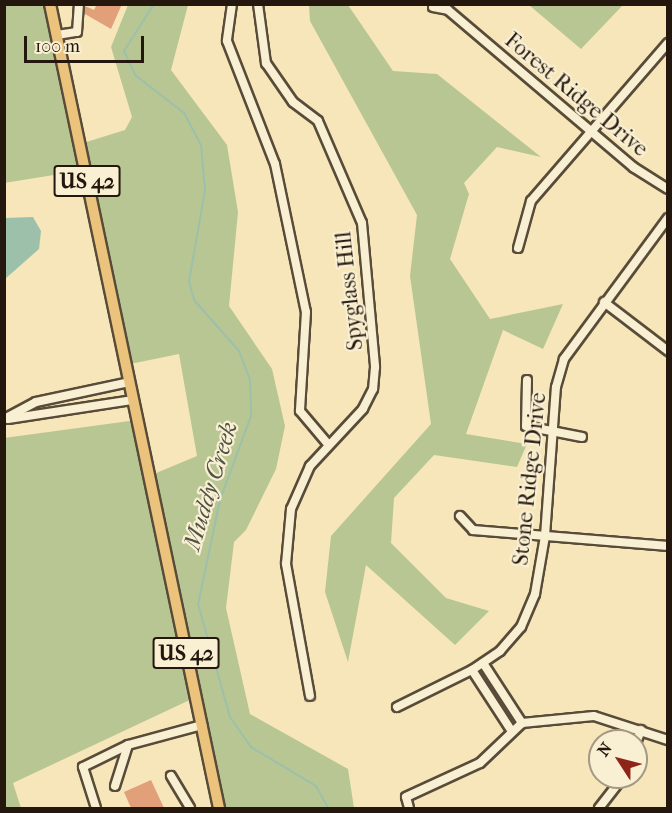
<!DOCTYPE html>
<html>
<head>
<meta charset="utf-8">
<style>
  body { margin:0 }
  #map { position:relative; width:672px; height:813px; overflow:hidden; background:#f6e6ba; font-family:"IM FELL French Canon",serif }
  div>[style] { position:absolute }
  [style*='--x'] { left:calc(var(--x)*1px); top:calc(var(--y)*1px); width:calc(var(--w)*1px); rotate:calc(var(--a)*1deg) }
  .green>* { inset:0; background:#b8c693 }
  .water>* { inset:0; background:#9dc0ab }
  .stream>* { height:2px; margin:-1px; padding:0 1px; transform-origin:1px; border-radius:1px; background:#9dc0ab }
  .building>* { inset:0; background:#e1a079 }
  .roads { filter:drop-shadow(2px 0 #584c39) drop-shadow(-2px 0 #584c39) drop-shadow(0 2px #584c39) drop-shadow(0 -2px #584c39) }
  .minor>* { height:8px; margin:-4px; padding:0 4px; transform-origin:4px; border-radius:4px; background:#f9efd2 }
  .major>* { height:10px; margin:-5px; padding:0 5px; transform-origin:5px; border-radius:5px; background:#ebc37d }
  span { translate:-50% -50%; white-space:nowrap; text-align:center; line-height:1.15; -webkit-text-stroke:4.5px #f9efd2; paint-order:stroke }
  .shield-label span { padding:2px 4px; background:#f9efd2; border:2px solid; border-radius:4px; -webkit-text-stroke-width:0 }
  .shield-label { font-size:21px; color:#24180e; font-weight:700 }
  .street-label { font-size:22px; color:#24180e }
  .water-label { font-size:24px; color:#4e5345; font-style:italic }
  .frame { position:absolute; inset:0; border:6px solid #24180e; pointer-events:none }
  .north { position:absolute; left:588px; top:729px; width:60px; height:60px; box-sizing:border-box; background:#f9efd2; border:2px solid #a49984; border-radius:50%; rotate:306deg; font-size:16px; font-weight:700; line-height:24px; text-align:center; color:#24180e }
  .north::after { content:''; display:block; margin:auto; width:21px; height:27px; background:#8f2418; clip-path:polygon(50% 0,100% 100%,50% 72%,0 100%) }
  .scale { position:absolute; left:24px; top:36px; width:120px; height:27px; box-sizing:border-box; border:3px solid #24180e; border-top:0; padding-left:8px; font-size:18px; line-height:21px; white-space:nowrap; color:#24180e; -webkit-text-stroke:4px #f9efd2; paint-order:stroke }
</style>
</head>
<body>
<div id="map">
  <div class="green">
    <div style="clip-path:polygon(5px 5px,50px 5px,80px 144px,125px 130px,132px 117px,111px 47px,128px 5px,188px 5px,171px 70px,227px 145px,238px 212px,229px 306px,272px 369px,285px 426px,276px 469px,246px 530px,234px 542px,226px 608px,250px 714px,348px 769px,354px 808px,219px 808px,196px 697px,13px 783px,21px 808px,5px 808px,4px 438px,137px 420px,149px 476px,197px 456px,179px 354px,125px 365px,85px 170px,4px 183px)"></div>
    <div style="clip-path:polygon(309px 5px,348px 5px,393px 71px,437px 74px,541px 157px,497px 147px,464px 183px,469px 194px,450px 259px,490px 319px,563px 304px,543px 349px,503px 330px,466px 434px,527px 444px,517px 467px,434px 455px,394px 498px,391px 543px,446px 598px,489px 611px,455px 645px,366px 565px,348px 662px,325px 592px,331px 536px,431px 424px,410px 276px,417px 215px,310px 21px)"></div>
    <div style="clip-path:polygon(529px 5px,623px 5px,581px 49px)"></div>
  </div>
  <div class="water">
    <div style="clip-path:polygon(33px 217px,41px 231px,39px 249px,5px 279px,5px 218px)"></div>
  </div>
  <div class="stream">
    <div style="--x:154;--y:4;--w:56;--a:122.6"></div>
    <div style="--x:124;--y:51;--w:26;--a:65"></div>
    <div style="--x:135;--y:75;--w:62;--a:37.8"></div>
    <div style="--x:184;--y:113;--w:36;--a:62"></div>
    <div style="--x:201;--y:145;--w:45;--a:84.9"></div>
    <div style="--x:205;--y:190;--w:93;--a:99.9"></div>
    <div style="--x:189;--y:282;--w:19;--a:74"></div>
    <div style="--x:194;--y:300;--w:68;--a:48.6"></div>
    <div style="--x:239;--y:351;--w:31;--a:69"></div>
    <div style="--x:250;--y:380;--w:36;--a:88"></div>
    <div style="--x:251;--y:416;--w:90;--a:110.3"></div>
    <div style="--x:220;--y:500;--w:106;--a:101.9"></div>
    <div style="--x:198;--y:604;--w:117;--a:74.2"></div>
    <div style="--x:230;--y:717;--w:37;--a:55"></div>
    <div style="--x:251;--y:747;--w:76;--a:31"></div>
    <div style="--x:316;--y:786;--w:25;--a:61"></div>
  </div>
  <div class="building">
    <div style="clip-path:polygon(97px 4px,122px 4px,111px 29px,85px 14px,85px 6px,94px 10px)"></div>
    <div style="clip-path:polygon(151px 780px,164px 808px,131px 808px,124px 792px)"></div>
  </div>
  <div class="roads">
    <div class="minor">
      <div style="--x:232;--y:4;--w:37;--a:98"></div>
      <div style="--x:227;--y:41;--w:132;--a:68.7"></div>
      <div style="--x:275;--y:164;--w:151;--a:78.2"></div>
      <div style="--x:306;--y:312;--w:99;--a:93.5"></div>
      <div style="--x:300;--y:411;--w:43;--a:49.7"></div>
      <div style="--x:258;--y:4;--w:60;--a:82.3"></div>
      <div style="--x:266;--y:63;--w:47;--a:55.3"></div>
      <div style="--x:293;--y:102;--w:31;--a:37"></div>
      <div style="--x:318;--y:121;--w:111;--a:66.7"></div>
      <div style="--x:362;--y:223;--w:145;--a:84.8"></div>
      <div style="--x:375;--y:367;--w:22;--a:95"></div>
      <div style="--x:373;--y:389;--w:22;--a:117"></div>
      <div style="--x:363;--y:409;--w:78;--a:132.9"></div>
      <div style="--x:310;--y:466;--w:47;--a:113.8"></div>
      <div style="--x:291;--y:509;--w:55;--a:95.2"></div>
      <div style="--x:286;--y:564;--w:134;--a:79.7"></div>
      <div style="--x:433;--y:7;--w:15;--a:11"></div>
      <div style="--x:448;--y:10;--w:243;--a:40.3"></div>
      <div style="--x:633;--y:167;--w:41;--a:32.2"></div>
      <div style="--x:57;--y:35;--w:20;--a:-9"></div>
      <div style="--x:77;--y:32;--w:28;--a:-86"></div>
      <div style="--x:518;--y:248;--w:49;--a:-74.5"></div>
      <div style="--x:531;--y:201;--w:209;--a:-49.1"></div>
      <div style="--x:604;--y:302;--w:81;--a:37.4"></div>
      <div style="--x:527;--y:380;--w:46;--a:91.2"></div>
      <div style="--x:526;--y:426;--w:57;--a:11.1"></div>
      <div style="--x:4;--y:419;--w:36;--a:-28"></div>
      <div style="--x:36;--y:402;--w:95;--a:-12.1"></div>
      <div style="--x:8;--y:419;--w:125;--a:-8.7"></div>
      <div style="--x:460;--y:516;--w:19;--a:47"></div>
      <div style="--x:473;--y:530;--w:196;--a:4.7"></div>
      <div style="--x:483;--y:663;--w:72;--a:57"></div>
      <div style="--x:472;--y:670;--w:72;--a:57"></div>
      <div style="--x:397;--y:707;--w:84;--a:-26.3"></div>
      <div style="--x:472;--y:670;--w:34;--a:-34"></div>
      <div style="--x:500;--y:651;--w:32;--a:-49"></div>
      <div style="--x:521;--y:627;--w:36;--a:-67"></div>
      <div style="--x:535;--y:594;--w:59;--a:-80.2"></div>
      <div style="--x:545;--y:536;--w:149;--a:-85.8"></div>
      <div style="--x:556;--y:387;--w:29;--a:-74"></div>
      <div style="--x:564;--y:359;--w:175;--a:-53.6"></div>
      <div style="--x:636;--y:743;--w:14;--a:-69"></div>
      <div style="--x:171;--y:776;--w:37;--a:59"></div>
      <div style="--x:115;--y:786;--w:43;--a:-72.4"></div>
      <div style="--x:128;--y:745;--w:77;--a:-15.1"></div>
      <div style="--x:96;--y:808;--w:43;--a:-107.6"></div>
      <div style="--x:83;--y:767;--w:50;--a:-26.1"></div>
      <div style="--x:409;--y:808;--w:11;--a:-105"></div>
      <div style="--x:406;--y:797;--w:81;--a:-24.7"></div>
      <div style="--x:480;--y:763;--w:58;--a:-43.6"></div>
      <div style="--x:522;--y:723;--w:72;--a:-5.6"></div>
      <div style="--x:594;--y:716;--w:78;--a:18"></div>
      <div style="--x:599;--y:808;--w:39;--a:-52"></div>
    </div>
    <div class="major">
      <div style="--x:50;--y:4;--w:822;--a:78.13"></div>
    </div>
  </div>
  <div class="shield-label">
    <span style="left:87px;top:181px">US 42</span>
    <span style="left:186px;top:653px">US 42</span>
  </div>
  <div class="street-label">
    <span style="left:576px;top:95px;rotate:40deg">Forest Ridge Drive</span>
    <span style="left:350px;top:291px;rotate:-96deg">Spyglass Hill</span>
    <span style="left:530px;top:479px;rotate:-84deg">Stone Ridge Drive</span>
  </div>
  <div class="water-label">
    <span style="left:211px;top:486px;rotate:-73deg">Muddy Creek</span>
  </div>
  <div class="frame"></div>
  <div class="north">N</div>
  <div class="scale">100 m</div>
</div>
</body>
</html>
